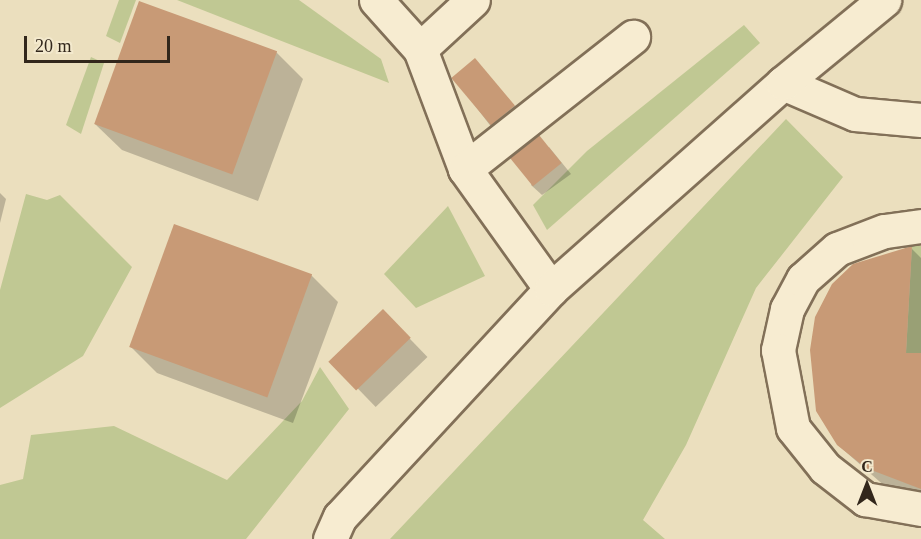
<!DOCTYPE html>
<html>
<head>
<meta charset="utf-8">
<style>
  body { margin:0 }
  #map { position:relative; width:921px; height:539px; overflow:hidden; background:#ebdfbe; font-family:Georgia,serif }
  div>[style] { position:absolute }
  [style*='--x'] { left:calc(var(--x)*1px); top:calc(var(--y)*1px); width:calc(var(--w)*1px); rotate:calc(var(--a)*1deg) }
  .green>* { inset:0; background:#c0c893 }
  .shadow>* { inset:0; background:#0003; transform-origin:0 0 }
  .building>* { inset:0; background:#c89a76; transform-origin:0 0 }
  .roads { filter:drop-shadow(2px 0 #827058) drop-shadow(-2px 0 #827058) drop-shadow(0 2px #827058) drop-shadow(0 -2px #827058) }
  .minor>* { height:33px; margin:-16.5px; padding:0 16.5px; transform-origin:16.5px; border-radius:16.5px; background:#f7ecd1 }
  span { translate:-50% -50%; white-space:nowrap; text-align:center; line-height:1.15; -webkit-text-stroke:4.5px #f3e9cd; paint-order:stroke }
  .north { position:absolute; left:837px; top:455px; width:60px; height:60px; -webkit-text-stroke:4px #f3e9cd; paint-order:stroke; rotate:0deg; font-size:16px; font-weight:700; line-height:24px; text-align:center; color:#32271c }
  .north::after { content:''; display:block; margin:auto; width:21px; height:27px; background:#32271c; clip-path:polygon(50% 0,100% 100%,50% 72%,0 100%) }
  .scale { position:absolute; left:24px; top:36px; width:146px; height:27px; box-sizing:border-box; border:3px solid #32271c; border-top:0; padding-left:8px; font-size:18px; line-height:21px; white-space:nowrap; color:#32271c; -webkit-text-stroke:4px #f3e9cd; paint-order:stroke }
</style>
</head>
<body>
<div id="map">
  <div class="green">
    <div style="clip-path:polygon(119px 0,136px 0,120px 43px,106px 36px)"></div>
    <div style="clip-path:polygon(177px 0,299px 0,381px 59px,389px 83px)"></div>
    <div style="clip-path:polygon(744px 25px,760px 43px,547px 230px,533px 205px,587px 151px)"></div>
    <div style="clip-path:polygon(91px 57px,104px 63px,81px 134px,66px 125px)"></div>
    <div style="clip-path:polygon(786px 119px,843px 177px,756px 288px,686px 445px,643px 520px,665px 539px,390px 539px)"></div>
    <div style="clip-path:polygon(26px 194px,47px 200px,60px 195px,132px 267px,83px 356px,0 408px,0 290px)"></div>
    <div style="clip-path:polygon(448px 206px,485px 276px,416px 308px,384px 274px)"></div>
    <div style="clip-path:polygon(912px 245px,921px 246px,921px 353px,906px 354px)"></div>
    <div style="clip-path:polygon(320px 367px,349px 409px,246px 539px,0 539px,0 485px,23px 479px,31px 435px,114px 426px,227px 480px,302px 401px)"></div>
  </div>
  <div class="shadow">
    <div style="clip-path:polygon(276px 52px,303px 79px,258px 201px,122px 150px,95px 124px)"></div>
    <div style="clip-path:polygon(485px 71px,524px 117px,499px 137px,453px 77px)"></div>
    <div style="clip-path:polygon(549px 147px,571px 174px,542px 195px,531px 185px)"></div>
    <div style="clip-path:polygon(0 193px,6px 199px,0 223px)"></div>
    <div style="clip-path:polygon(911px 248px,921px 258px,921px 501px,888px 489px,838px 445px)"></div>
    <div style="clip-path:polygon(311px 275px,338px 302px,293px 423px,157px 373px,130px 346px)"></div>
    <div style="left:383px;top:311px;width:64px;height:72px;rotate:46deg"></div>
  </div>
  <div class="building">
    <div style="left:139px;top:1px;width:147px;height:131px;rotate:20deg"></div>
    <div style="left:475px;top:58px;width:62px;height:31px;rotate:50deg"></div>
    <div style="left:539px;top:135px;width:36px;height:37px;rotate:51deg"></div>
    <div style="left:174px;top:224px;width:147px;height:131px;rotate:20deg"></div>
    <div style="clip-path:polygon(912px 246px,906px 353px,921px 353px,921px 489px,866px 468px,837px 445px,816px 411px,810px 350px,815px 317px,832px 284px,853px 264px)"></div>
    <div style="left:383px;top:309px;width:40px;height:76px;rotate:46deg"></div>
  </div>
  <div class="roads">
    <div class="minor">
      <div style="--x:376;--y:0;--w:66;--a:48.1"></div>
      <div style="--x:420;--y:49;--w:128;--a:69.4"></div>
      <div style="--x:465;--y:169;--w:148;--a:54.4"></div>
      <div style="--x:420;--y:49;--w:72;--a:-42.8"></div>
      <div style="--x:783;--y:83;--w:78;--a:23.3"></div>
      <div style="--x:855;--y:114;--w:66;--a:5.2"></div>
      <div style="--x:465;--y:169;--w:214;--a:-38.2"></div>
      <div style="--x:921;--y:226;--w:37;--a:172"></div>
      <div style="--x:884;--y:231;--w:50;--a:159"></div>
      <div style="--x:837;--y:249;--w:45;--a:138.6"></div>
      <div style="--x:803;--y:279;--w:34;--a:118"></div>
      <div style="--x:787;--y:309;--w:42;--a:102.4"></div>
      <div style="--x:778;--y:350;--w:79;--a:79.1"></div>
      <div style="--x:793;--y:428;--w:51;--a:51.3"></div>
      <div style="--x:825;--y:468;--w:51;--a:37.8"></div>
      <div style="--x:865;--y:499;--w:57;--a:10.1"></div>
      <div style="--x:330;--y:539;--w:24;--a:-66"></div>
      <div style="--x:340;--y:517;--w:311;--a:-47.2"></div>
      <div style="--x:551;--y:289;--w:310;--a:-41.6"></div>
      <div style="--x:783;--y:83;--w:131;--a:-39.4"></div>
    </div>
  </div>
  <div class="north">С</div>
  <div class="scale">20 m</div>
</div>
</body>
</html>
